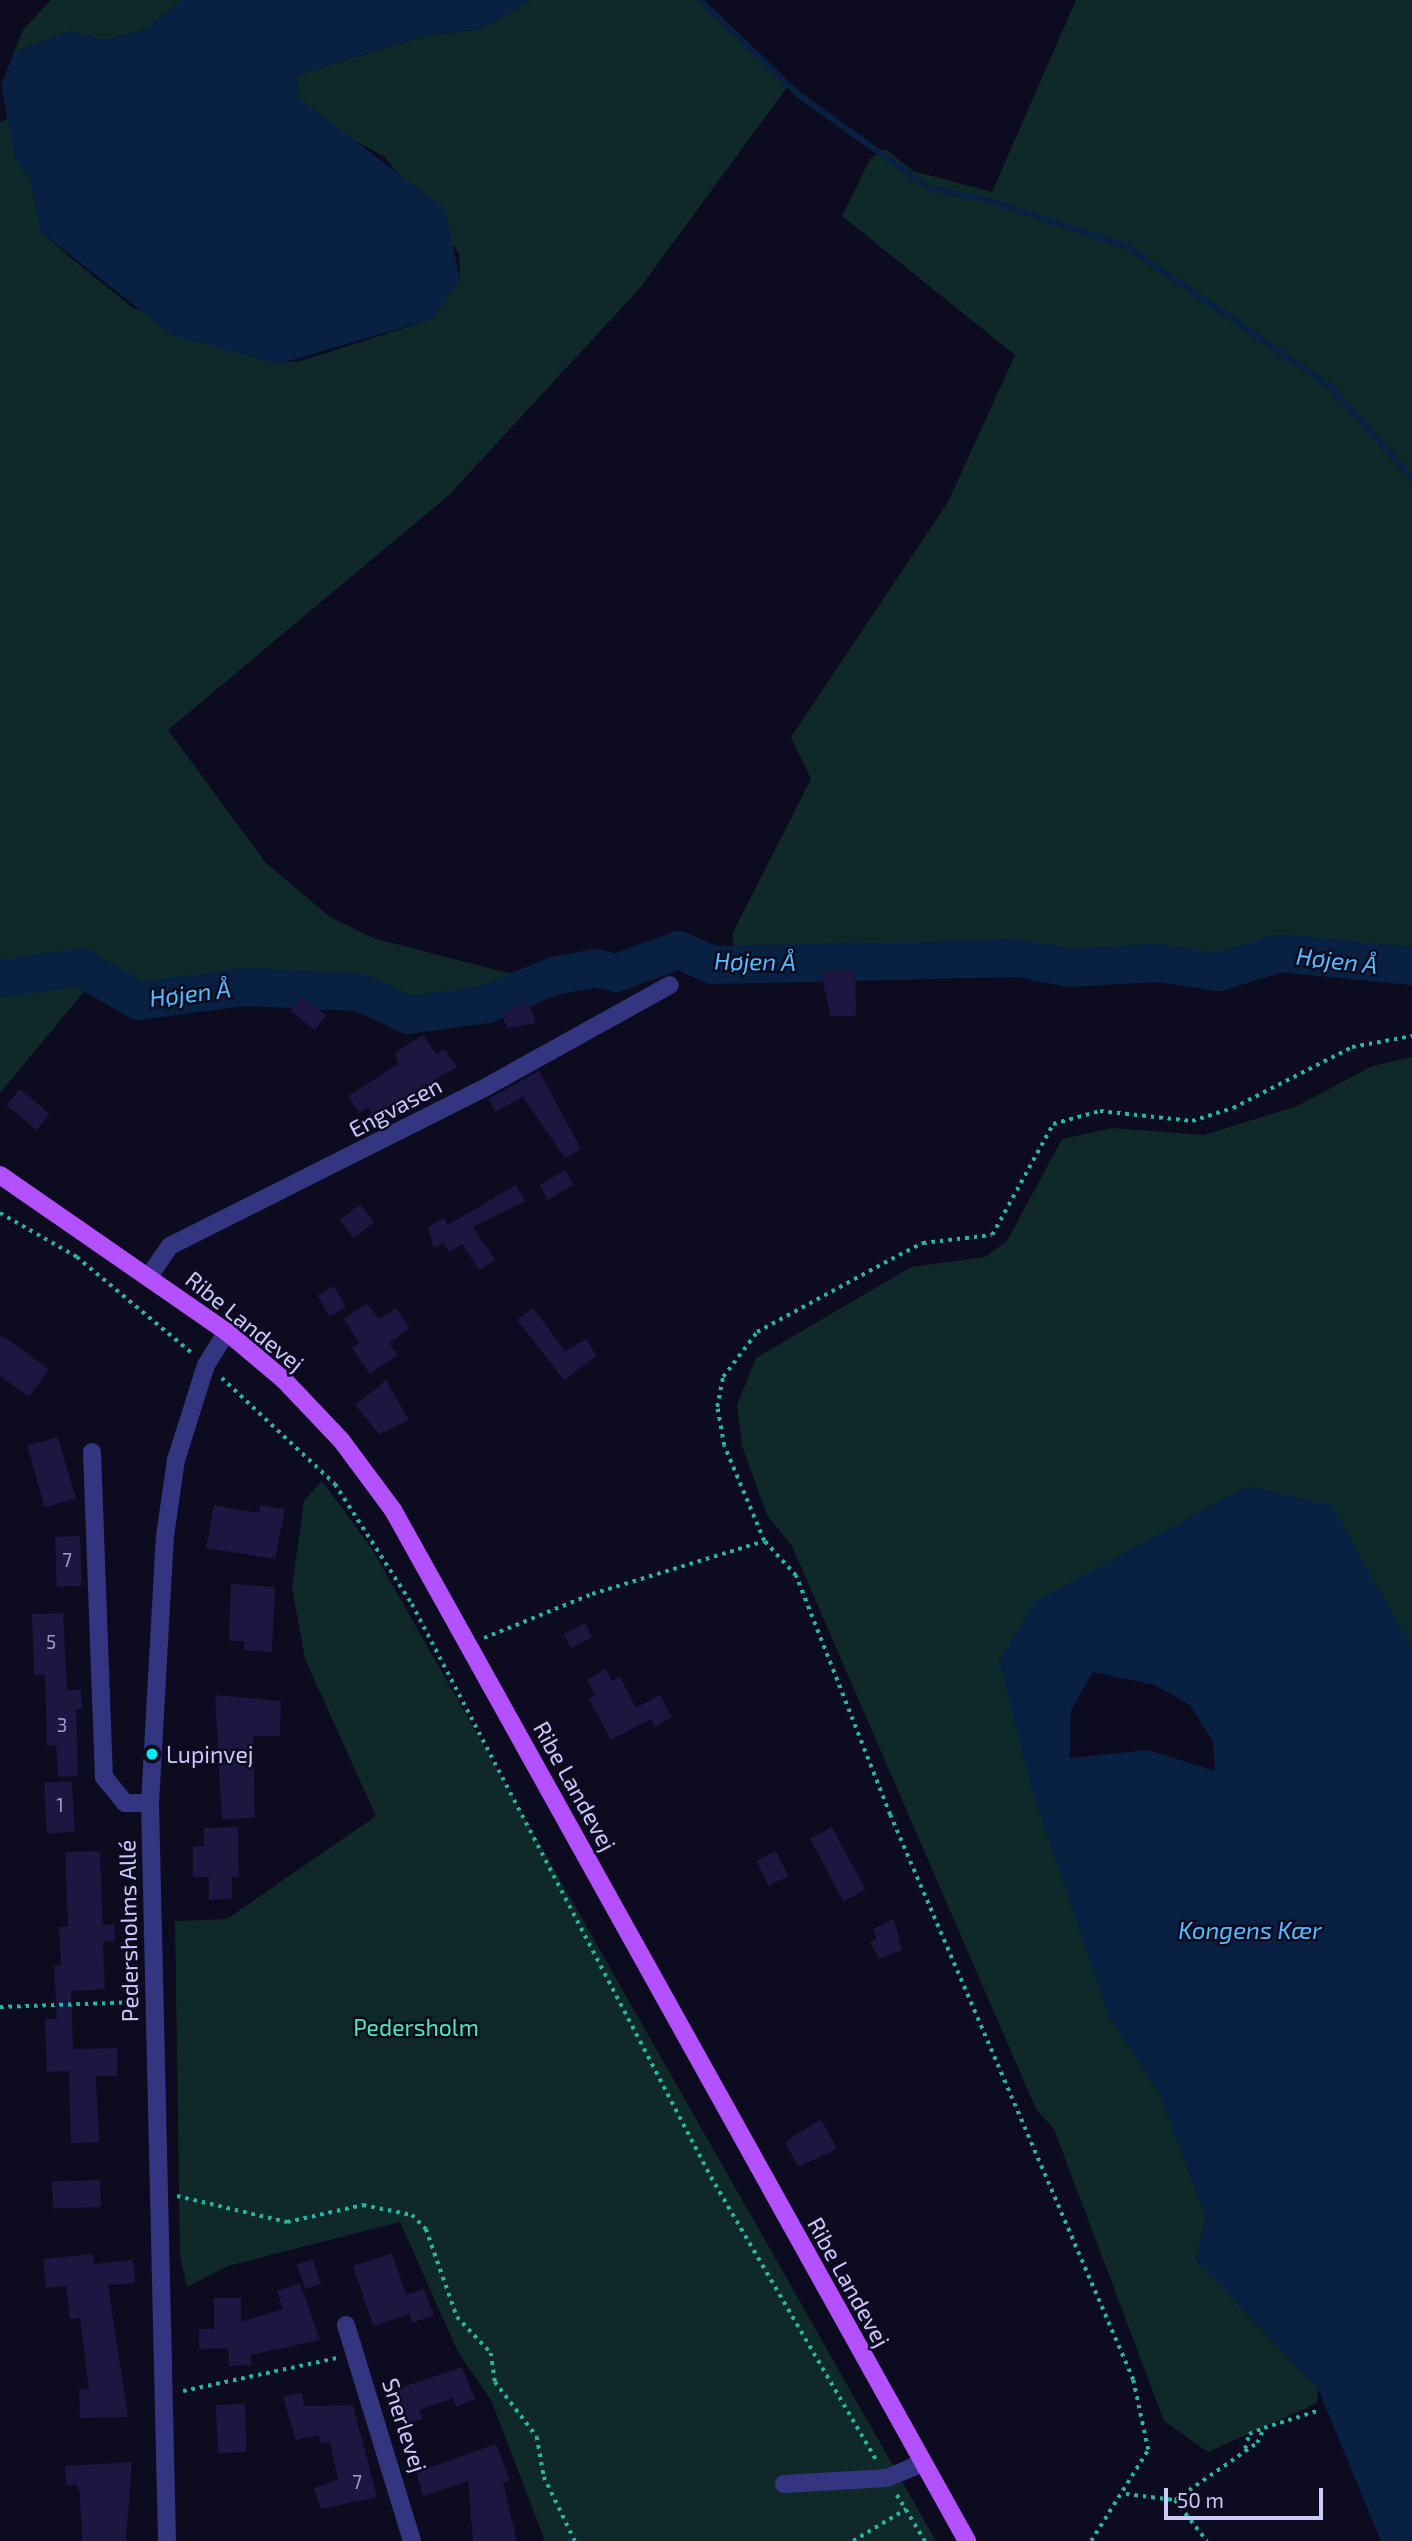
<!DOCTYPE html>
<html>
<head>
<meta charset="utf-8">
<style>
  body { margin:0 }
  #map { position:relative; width:1412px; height:2541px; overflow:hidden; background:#0d0b1f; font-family:"Exo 2",sans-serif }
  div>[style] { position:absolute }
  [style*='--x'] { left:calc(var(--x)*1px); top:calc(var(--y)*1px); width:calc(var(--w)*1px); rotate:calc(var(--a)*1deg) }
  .green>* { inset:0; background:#0e2927 }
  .water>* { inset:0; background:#082041 }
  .stream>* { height:6px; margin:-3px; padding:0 3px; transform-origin:3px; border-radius:3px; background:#082041 }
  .river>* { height:38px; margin:-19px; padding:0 19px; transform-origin:19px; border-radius:19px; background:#082041 }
  .building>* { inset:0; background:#1c1641; transform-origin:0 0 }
  .path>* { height:3.5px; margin-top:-1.75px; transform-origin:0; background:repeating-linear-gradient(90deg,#25b6a5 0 3.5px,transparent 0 8.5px) }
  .minor>* { height:18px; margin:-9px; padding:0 9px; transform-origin:9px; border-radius:9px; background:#333581 }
  .major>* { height:18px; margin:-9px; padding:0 9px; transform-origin:9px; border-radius:9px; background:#b350ff }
  .dots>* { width:19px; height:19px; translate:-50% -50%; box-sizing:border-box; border:4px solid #0d0b1f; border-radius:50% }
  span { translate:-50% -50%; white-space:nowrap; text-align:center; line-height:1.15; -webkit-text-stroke:5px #0d0b1f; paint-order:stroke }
  .number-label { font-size:19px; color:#a09cd0 }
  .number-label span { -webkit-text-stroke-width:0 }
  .street-label { font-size:23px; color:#ccc9ff }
  .poi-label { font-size:23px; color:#ccc9ff }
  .left { translate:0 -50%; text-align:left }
  .park-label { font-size:23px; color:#4ee6b6 }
  .water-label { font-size:24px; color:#57bcff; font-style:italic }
  .scale { position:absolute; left:1164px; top:2488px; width:159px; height:32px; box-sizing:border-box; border:4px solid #ccc9ff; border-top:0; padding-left:9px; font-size:21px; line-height:24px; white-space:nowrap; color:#ccc9ff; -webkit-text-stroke:5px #0d0b1f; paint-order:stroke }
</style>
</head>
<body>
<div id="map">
  <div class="green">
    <div style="clip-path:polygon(51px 0,183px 0,145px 30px,104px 40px,70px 31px,14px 52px,23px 30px)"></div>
    <div style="clip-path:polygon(531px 0,696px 0,788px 86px,640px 288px,449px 495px,168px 730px,265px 862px,330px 917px,373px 938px,523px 977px,477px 1013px,430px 1023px,304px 995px,211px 996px,140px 1007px,92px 982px,0 1093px,0 122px,10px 118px,15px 158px,31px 180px,41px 232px,71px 258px,133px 308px,279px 363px,301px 361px,432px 319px,460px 279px,459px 253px,385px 157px,334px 129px,299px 98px,297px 75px,426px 36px,481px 29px)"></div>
    <div style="clip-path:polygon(1076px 0,1412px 0,1412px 966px,1280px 953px,1218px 972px,1157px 963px,1068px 968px,1019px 958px,738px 964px,732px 934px,811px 779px,791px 737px,948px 502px,1015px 355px,842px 216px,870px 159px,885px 149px,913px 171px,992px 192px)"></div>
    <div style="clip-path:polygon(1412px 1057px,1412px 1647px,1035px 1602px,1108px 2015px,1159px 2093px,1206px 2216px,1196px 2260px,1318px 2389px,1317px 2403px,1208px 2452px,1164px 2421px,1054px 2129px,1036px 2109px,792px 1546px,767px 1515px,742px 1446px,737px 1405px,756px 1358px,911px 1267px,985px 1257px,1007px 1241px,1062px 1139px,1112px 1128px,1204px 1135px,1297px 1106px,1372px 1066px)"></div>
    <div style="clip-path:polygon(322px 1481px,372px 1549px,936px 2541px,545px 2541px,491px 2400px,458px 2352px,400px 2222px,228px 2266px,187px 2287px,180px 2255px,175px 1921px,227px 1919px,376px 1816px,305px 1659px,292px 1588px,304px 1501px)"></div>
  </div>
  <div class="water">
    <div style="clip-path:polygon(183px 0,531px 0,481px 29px,426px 36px,297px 75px,299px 98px,445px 209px,460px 279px,432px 319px,279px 364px,173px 336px,41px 232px,31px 180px,15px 158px,1px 85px,14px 52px,70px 31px,104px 40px,145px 30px)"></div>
    <div style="clip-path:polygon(evenodd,1247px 1486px,1331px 1505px,1412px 1647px,1412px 2541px,1381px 2541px,1318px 2389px,1196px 2260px,1206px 2216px,1159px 2093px,1108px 2015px,1032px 1791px,999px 1661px,1035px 1602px,1247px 1486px,1093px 1672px,1155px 1685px,1190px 1705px,1213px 1742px,1215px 1771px,1148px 1750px,1070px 1758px,1071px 1710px,1093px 1672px)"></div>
  </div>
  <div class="stream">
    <div style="--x:700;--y:0;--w:137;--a:43.8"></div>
    <div style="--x:799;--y:95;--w:160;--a:35.6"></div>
    <div style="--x:929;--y:188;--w:63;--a:11.8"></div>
    <div style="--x:991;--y:201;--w:142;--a:18.4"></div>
    <div style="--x:1126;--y:246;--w:249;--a:34.5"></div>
    <div style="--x:1331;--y:387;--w:122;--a:48.3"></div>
  </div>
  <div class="river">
    <div style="--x:0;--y:979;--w:81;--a:-8.5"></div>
    <div style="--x:80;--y:967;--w:68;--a:30"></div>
    <div style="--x:139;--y:1001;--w:104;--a:-7.7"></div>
    <div style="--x:242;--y:987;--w:117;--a:2.4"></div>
    <div style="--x:359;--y:992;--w:55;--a:24.7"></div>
    <div style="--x:409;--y:1015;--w:79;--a:-8"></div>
    <div style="--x:487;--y:1004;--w:73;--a:-22.7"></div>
    <div style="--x:554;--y:976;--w:42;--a:-11"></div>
    <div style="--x:595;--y:968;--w:22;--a:13"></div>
    <div style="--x:616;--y:973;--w:67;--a:-20.1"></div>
    <div style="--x:679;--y:950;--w:37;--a:24"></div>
    <div style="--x:713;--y:965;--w:306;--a:-1.3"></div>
    <div style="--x:1019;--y:958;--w:50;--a:11.5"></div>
    <div style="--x:1068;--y:968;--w:89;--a:-3.2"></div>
    <div style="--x:1157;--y:963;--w:62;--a:8.4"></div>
    <div style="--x:1218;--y:972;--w:65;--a:-17"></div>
    <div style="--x:1280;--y:953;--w:133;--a:5.6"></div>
  </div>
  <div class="building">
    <div style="clip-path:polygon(855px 970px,856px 1016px,831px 1016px,820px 971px)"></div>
    <div style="left:302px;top:996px;width:31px;height:19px;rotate:38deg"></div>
    <div style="clip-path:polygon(528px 1002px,536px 1023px,507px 1028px,501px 1013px)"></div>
    <div style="clip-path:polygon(423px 1035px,436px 1054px,445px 1049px,457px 1067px,373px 1116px,368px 1107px,359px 1113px,348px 1096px,398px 1064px,395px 1053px)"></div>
    <div style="clip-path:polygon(539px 1071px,581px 1149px,565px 1158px,523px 1097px,495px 1112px,488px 1099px)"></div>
    <div style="left:20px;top:1089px;width:39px;height:21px;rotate:40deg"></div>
    <div style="left:565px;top:1170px;width:17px;height:30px;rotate:59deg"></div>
    <div style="clip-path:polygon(516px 1185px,525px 1201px,473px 1227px,495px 1260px,479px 1270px,462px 1244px,449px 1252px,443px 1243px,434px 1248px,428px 1228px,444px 1218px,448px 1225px)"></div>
    <div style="left:360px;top:1204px;width:23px;height:26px;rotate:52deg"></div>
    <div style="left:334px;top:1286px;width:25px;height:19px;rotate:61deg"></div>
    <div style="clip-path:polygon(367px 1303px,379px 1319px,396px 1308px,410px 1328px,389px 1343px,398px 1355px,370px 1374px,352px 1348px,359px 1343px,344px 1319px)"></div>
    <div style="clip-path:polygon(533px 1308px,565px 1351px,587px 1339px,596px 1356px,564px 1380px,517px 1320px)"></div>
    <div style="clip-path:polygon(0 1334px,49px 1369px,29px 1397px,0 1376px)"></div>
    <div style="clip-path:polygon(386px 1380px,409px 1420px,379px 1434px,355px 1405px)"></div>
    <div style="left:58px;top:1437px;width:64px;height:32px;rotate:74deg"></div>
    <div style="clip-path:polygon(214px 1505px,259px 1513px,260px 1505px,285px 1509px,275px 1559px,206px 1548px)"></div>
    <div style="left:80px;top:1536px;width:50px;height:25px;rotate:88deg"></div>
    <div style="clip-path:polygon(231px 1584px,275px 1587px,272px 1652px,244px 1650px,244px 1641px,229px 1641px)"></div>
    <div style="clip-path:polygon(63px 1613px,67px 1690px,81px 1690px,82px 1709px,76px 1709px,78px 1776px,58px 1777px,56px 1745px,47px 1746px,45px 1675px,34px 1675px,32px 1614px)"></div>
    <div style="left:585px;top:1623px;width:16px;height:24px;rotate:63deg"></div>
    <div style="clip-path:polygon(606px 1669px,612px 1681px,620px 1677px,636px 1708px,660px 1695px,672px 1717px,655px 1727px,651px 1719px,611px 1740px,589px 1699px,595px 1696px,587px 1680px)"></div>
    <div style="clip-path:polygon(215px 1695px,281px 1701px,280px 1736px,253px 1736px,255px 1818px,222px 1819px)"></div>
    <div style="left:72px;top:1781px;width:51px;height:28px;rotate:87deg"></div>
    <div style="clip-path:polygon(238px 1827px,239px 1877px,232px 1877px,232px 1899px,209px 1900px,209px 1877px,193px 1877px,193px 1847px,204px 1846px,204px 1828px)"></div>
    <div style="left:832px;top:1827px;width:71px;height:25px;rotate:62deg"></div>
    <div style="clip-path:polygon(100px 1851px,103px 1925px,114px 1924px,115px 1941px,103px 1942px,105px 1989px,71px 1991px,73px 2049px,117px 2048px,117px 2076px,96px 2076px,99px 2142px,71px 2143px,69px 2071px,47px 2072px,45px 2019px,57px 2019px,54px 1966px,61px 1965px,59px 1927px,68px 1927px,65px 1852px)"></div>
    <div style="left:776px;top:1851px;width:28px;height:22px;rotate:64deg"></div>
    <div style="clip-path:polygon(894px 1919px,902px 1950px,879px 1959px,870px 1942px,877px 1938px,873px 1929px)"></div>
    <div style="clip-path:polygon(821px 2119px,837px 2149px,798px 2167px,785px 2142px)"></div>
    <div style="left:100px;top:2180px;width:27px;height:48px;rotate:88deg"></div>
    <div style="clip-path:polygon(392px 2253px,406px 2295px,424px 2289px,434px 2315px,412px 2323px,409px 2314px,373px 2326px,353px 2266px)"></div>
    <div style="clip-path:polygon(93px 2254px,94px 2264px,133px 2260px,135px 2283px,108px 2285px,128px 2417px,80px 2418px,79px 2390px,89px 2389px,80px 2318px,70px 2319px,66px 2286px,46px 2288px,43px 2259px)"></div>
    <div style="left:313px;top:2259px;width:26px;height:17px;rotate:72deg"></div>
    <div style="clip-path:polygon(300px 2283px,320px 2340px,251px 2355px,251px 2365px,229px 2366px,228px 2348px,199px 2349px,199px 2329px,214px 2329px,214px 2298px,241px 2298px,241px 2322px,283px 2309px,277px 2291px)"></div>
    <div style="clip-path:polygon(462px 2367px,475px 2399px,456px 2407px,453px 2398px,419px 2410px,423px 2419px,405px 2425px,391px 2391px)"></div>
    <div style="clip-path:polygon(302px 2393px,304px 2406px,353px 2405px,377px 2497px,321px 2509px,314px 2488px,338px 2480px,330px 2442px,320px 2443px,319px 2435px,296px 2440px,283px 2397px)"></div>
    <div style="left:245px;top:2404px;width:48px;height:29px;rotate:88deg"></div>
    <div style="clip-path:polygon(496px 2444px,510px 2480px,503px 2483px,517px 2541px,473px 2541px,468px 2481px,423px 2496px,416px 2472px)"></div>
    <div style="clip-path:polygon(132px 2462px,126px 2541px,82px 2541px,80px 2494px,77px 2485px,66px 2485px,65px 2466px)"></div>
  </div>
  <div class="path">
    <div style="--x:0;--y:1213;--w:89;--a:29.7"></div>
    <div style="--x:77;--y:1257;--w:150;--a:39.9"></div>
    <div style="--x:222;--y:1378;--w:155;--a:43.2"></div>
    <div style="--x:335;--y:1484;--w:143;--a:57.3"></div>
    <div style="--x:412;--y:1604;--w:646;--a:62.44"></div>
    <div style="--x:711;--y:2177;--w:329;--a:59.7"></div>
    <div style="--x:484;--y:1638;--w:117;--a:-22.2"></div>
    <div style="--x:592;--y:1594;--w:180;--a:-17.1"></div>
    <div style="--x:0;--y:2007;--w:138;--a:-2.1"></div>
    <div style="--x:177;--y:2196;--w:113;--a:13.3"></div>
    <div style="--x:287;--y:2222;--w:78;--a:-12.6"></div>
    <div style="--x:363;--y:2205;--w:50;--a:11.5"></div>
    <div style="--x:412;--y:2215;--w:20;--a:45"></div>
    <div style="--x:426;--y:2229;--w:93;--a:70.6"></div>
    <div style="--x:457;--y:2317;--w:50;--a:46.6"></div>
    <div style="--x:491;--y:2353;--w:29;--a:82"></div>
    <div style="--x:495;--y:2382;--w:69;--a:52.6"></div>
    <div style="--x:537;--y:2437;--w:41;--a:80.1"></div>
    <div style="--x:544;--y:2477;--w:71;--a:64.2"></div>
    <div style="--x:183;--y:2391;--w:157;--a:-12.1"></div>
    <div style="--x:1245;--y:2449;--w:16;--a:-75"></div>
    <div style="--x:1249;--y:2434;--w:16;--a:-22"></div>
    <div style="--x:1126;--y:2494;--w:49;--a:7"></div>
    <div style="--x:1175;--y:2500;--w:52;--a:52"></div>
    <div style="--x:897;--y:2495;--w:54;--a:58.7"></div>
    <div style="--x:1175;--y:2500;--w:100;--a:-34.8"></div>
    <div style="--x:1257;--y:2443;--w:17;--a:-65"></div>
    <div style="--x:1264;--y:2428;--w:56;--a:-17.8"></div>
    <div style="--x:853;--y:2541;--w:62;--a:-31.1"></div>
    <div style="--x:1091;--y:2541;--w:107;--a:-57.9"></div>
    <div style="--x:1148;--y:2450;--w:72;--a:-102.1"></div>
    <div style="--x:1133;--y:2380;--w:615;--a:-113.27"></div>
    <div style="--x:890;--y:1815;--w:257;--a:-111.5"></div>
    <div style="--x:796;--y:1576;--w:47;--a:-132.4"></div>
    <div style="--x:764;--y:1541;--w:103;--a:-112.8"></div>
    <div style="--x:724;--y:1446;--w:40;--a:-100"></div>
    <div style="--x:717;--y:1407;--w:31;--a:-79"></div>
    <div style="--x:723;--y:1377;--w:56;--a:-52.9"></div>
    <div style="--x:757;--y:1332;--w:162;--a:-28.5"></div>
    <div style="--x:899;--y:1255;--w:27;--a:-27"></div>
    <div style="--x:923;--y:1243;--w:69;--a:-6.6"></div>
    <div style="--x:992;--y:1235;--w:127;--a:-61.2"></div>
    <div style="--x:1053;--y:1124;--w:49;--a:-15.5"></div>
    <div style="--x:1100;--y:1111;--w:93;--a:6.2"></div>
    <div style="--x:1192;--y:1121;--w:43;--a:-17.6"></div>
    <div style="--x:1233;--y:1108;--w:134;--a:-27.1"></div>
    <div style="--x:1352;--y:1047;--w:61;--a:-10.4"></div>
  </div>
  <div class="minor">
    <div style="--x:149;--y:1276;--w:37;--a:-55"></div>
    <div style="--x:170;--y:1246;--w:354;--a:-26.7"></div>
    <div style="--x:486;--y:1087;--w:210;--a:-29"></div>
    <div style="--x:92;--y:1452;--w:325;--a:87.9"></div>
    <div style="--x:104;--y:1777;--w:33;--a:51"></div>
    <div style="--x:125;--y:1803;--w:25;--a:0"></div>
    <div style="--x:346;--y:2325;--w:226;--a:73"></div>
    <div style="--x:784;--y:2484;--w:103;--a:-3.3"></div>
    <div style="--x:887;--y:2478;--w:38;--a:-23"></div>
    <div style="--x:167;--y:2541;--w:738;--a:-91.32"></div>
    <div style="--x:150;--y:1803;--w:267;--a:-86.8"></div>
    <div style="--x:165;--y:1536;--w:77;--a:-81.8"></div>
    <div style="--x:176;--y:1460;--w:100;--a:-72.5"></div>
    <div style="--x:206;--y:1365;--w:39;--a:-58"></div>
  </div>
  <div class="major">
    <div style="--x:0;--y:1175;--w:276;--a:34.7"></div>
    <div style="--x:227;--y:1332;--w:75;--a:40.1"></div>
    <div style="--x:284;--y:1380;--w:83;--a:46.5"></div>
    <div style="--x:341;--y:1440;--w:87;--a:53.4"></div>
    <div style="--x:393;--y:1510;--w:1180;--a:60.89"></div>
  </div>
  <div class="dots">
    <div style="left:152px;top:1754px;background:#00ebf4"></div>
  </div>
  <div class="number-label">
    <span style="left:67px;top:1560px">7</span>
    <span style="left:51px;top:1642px">5</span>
    <span style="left:62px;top:1725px">3</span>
    <span style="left:60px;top:1805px">1</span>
    <span style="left:357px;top:2482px">7</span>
  </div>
  <div class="street-label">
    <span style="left:395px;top:1107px;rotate:-28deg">Engvasen</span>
    <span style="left:245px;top:1321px;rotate:39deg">Ribe Landevej</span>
    <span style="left:575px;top:1786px;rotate:61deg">Ribe Landevej</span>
    <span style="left:128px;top:1931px;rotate:-91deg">Pedersholms Allé</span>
    <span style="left:849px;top:2282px;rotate:61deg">Ribe Landevej</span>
    <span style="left:405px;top:2425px;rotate:72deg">Snerlevej</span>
  </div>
  <div class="poi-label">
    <span class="left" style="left:166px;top:1754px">Lupinvej</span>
  </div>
  <div class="park-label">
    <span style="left:416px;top:2027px">Pedersholm</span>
  </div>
  <div class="water-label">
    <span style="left:1337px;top:960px;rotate:7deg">Højen Å</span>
    <span style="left:755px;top:961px;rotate:1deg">Højen Å</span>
    <span style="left:190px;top:993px;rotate:-7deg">Højen Å</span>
    <span style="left:1250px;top:1930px">Kongens Kær</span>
  </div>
  <div class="scale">50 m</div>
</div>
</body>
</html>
